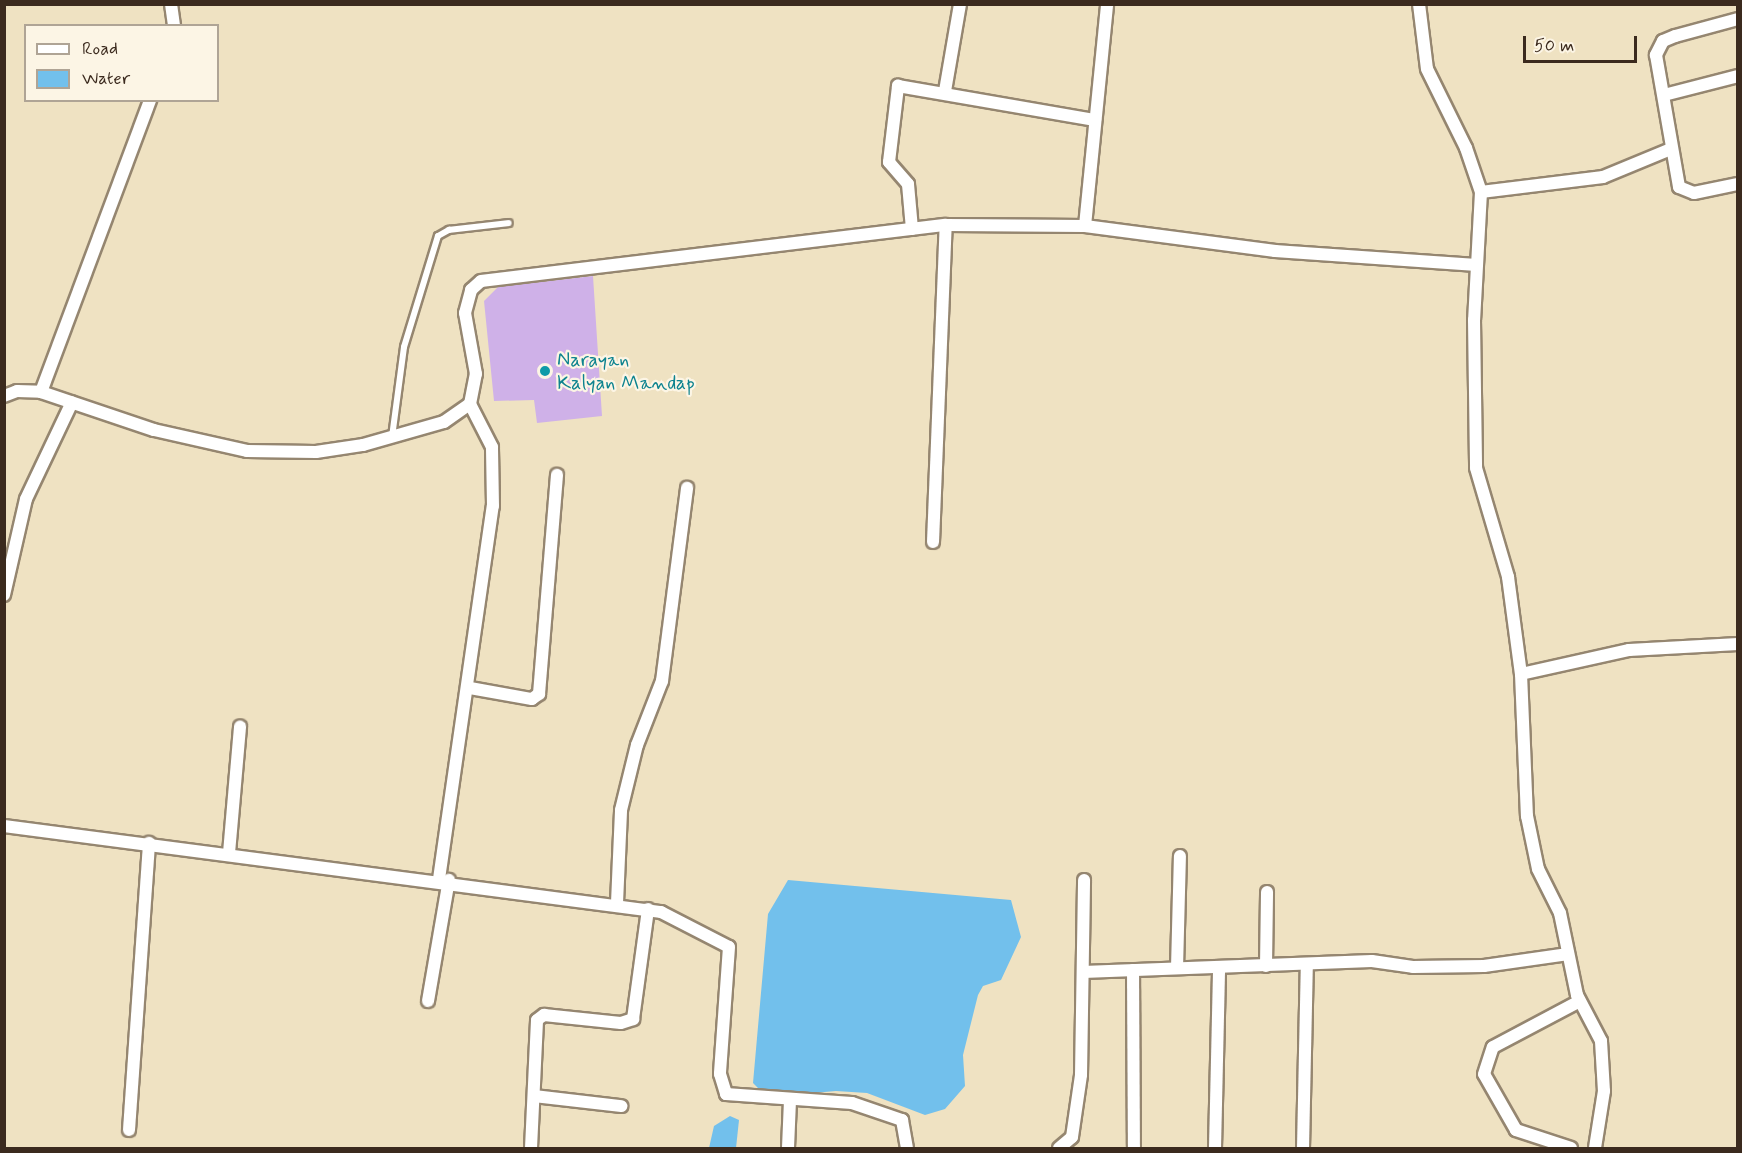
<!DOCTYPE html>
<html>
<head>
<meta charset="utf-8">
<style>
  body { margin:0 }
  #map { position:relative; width:1742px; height:1153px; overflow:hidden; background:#efe2c2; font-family:Mynerve,sans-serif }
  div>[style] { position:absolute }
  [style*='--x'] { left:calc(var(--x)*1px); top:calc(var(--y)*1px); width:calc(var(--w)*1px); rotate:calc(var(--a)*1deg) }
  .water>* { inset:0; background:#72c0ec }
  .building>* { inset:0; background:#cfb1e8 }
  .roads { filter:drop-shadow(2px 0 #958670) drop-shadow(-2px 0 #958670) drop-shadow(0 2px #958670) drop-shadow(0 -2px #958670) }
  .service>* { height:6px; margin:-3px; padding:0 3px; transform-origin:3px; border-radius:3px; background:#fff }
  .minor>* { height:12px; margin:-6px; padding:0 6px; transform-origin:6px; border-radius:6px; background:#fff }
  .dots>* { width:16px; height:16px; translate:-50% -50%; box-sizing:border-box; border:3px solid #fcf5e5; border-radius:50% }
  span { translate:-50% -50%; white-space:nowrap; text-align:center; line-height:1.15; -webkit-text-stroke:4.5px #fcf5e5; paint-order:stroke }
  .culture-label { font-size:20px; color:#0d838f }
  .left { translate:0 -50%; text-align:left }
  .frame { position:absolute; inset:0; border:6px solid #3b2a1e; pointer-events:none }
  .legend { position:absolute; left:24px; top:24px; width:195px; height:78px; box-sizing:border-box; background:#fcf5e5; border:2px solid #afa495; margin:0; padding:8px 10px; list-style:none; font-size:18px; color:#3b2a1e }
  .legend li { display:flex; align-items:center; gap:12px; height:30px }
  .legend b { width:30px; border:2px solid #afa495 }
  .scale { position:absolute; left:1523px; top:36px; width:114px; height:27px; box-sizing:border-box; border:3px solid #3b2a1e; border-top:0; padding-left:8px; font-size:18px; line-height:21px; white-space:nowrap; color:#3b2a1e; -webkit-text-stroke:4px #fcf5e5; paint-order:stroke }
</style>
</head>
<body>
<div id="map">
  <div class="water">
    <div style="clip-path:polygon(788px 880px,1011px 900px,1021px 937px,1001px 980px,983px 986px,978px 995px,963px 1055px,965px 1086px,945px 1109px,925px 1115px,867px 1093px,836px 1091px,767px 1097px,753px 1083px,768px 914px)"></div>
    <div style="clip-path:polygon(730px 1116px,739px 1120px,736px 1148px,709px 1148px,714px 1126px)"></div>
  </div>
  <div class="building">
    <div style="clip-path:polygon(593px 276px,602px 416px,537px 423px,534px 400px,494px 401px,484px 301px,498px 287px)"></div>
  </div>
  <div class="roads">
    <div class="service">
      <div style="--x:392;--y:437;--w:91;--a:-82.4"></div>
      <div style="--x:404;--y:347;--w:116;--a:-73"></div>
      <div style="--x:438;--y:236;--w:13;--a:-29"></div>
      <div style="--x:449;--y:230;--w:60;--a:-6.7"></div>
    </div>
    <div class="minor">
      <div style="--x:171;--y:4;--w:22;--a:82"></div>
      <div style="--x:1419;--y:4;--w:65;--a:83"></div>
      <div style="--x:1427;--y:69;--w:88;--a:63.7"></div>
      <div style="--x:1466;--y:148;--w:46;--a:71.2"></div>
      <div style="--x:1481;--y:192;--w:128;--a:93.1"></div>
      <div style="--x:1474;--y:320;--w:148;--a:89.2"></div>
      <div style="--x:1476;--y:468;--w:114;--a:73.6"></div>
      <div style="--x:1508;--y:577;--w:98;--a:82.4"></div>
      <div style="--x:1521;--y:674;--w:142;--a:87.6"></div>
      <div style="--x:1527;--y:816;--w:54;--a:78.3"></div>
      <div style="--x:1538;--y:869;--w:49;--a:63.4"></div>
      <div style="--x:1560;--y:913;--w:84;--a:78.3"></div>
      <div style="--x:1577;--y:995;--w:52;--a:62.4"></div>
      <div style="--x:1601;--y:1041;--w:50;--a:86.6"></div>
      <div style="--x:1604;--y:1091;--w:58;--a:99"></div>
      <div style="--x:1738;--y:19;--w:65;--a:164.9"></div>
      <div style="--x:1675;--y:36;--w:13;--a:157"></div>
      <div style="--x:1663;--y:41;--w:16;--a:117"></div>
      <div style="--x:1656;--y:55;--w:134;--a:80.1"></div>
      <div style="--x:1679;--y:187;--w:16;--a:22"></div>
      <div style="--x:1694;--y:193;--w:45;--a:-11.6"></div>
      <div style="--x:945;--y:91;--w:88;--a:-80.2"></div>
      <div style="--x:1664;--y:95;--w:76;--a:-14.4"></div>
      <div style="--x:1481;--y:192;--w:123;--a:-7"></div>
      <div style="--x:1603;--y:177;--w:74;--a:-22.4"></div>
      <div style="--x:1085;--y:226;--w:223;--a:-84.3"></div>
      <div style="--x:912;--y:229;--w:45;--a:-95.1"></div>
      <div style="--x:908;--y:184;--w:29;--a:-131"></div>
      <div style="--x:889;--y:162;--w:77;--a:-83.2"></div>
      <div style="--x:898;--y:86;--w:200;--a:9.8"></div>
      <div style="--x:41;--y:392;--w:312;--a:-69.5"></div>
      <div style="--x:4;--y:396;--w:14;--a:-21"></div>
      <div style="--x:17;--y:391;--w:24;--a:2"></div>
      <div style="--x:41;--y:392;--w:119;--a:18.6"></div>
      <div style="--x:154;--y:430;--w:95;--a:12.7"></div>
      <div style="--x:247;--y:451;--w:69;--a:0.8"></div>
      <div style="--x:316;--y:452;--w:48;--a:-8.5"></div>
      <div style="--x:363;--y:445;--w:84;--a:-15.9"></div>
      <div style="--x:444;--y:422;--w:32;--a:-35"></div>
      <div style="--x:470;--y:404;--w:31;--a:-79"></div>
      <div style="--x:476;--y:374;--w:62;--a:-100.2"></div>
      <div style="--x:465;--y:313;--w:24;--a:-75"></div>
      <div style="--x:471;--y:290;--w:13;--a:-42"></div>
      <div style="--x:481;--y:281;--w:468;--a:-6.9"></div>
      <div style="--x:946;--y:225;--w:139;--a:0.4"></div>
      <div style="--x:1085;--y:226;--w:192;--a:7.5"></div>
      <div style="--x:1275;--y:251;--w:202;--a:4"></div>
      <div style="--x:933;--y:542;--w:317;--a:-87.7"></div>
      <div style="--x:4;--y:595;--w:98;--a:-77.1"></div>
      <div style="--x:26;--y:499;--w:107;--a:-64.6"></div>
      <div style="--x:1521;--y:674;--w:111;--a:-12.5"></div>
      <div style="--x:1629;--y:650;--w:109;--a:-3.2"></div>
      <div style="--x:470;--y:688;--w:63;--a:10.1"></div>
      <div style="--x:532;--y:699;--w:9;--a:-36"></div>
      <div style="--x:539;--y:694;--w:220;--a:-85.3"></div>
      <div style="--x:4;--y:826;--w:663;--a:7.46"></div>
      <div style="--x:661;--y:912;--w:76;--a:27.2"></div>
      <div style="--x:729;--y:947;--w:127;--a:94.1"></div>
      <div style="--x:720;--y:1074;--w:21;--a:73"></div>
      <div style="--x:726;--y:1094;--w:126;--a:4.1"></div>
      <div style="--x:852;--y:1103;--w:53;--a:18.8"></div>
      <div style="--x:902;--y:1120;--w:28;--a:80"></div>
      <div style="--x:229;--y:853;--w:127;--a:-85"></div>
      <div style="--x:439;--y:879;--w:377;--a:-81.8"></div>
      <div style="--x:493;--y:506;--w:59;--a:-91"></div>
      <div style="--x:492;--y:447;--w:48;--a:-117.1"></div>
      <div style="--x:617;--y:903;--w:93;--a:-87.5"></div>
      <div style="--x:621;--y:810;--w:67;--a:-76.2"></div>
      <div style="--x:637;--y:745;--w:69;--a:-68.7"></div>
      <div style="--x:662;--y:681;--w:195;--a:-82.6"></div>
      <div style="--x:1266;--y:966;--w:74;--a:-89.2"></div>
      <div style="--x:1177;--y:968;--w:112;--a:-88.5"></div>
      <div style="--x:1133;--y:970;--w:177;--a:89.7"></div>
      <div style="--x:1083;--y:972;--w:289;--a:-2.2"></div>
      <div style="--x:1372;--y:961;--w:41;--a:8.3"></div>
      <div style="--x:1413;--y:967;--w:71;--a:-0.8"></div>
      <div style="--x:1484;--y:966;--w:85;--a:-8.1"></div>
      <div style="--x:428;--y:1001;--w:123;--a:-80.2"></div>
      <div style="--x:534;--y:1096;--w:88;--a:6.6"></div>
      <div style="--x:129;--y:1130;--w:288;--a:-86"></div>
      <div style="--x:531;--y:1148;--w:128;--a:-87.3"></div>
      <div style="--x:537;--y:1020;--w:9;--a:-36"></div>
      <div style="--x:544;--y:1015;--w:77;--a:5.9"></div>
      <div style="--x:621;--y:1023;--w:13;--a:-18"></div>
      <div style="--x:633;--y:1019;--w:111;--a:-82.2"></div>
      <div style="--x:788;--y:1148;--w:48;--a:-87.6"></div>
      <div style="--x:1059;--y:1148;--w:17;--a:-40"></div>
      <div style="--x:1072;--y:1137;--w:63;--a:-81.7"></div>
      <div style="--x:1081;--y:1075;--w:195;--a:-89.1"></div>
      <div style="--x:1215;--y:1148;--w:181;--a:-88.7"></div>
      <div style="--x:1303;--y:1148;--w:184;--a:-88.8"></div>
      <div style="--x:1571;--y:1148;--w:58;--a:-161.9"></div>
      <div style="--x:1516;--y:1130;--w:64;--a:-119.7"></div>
      <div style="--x:1484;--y:1074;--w:28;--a:-72"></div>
      <div style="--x:1493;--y:1047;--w:98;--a:-27.9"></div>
    </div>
  </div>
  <div class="dots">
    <div style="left:545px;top:371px;background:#0f9aa8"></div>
  </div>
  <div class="culture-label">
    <span class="left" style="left:557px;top:372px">Narayan<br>Kalyan Mandap</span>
  </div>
  <div class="frame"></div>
  <ul class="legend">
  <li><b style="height:8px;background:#fff"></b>Road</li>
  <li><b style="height:16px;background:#72c0ec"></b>Water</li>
  </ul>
  <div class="scale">50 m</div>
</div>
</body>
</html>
